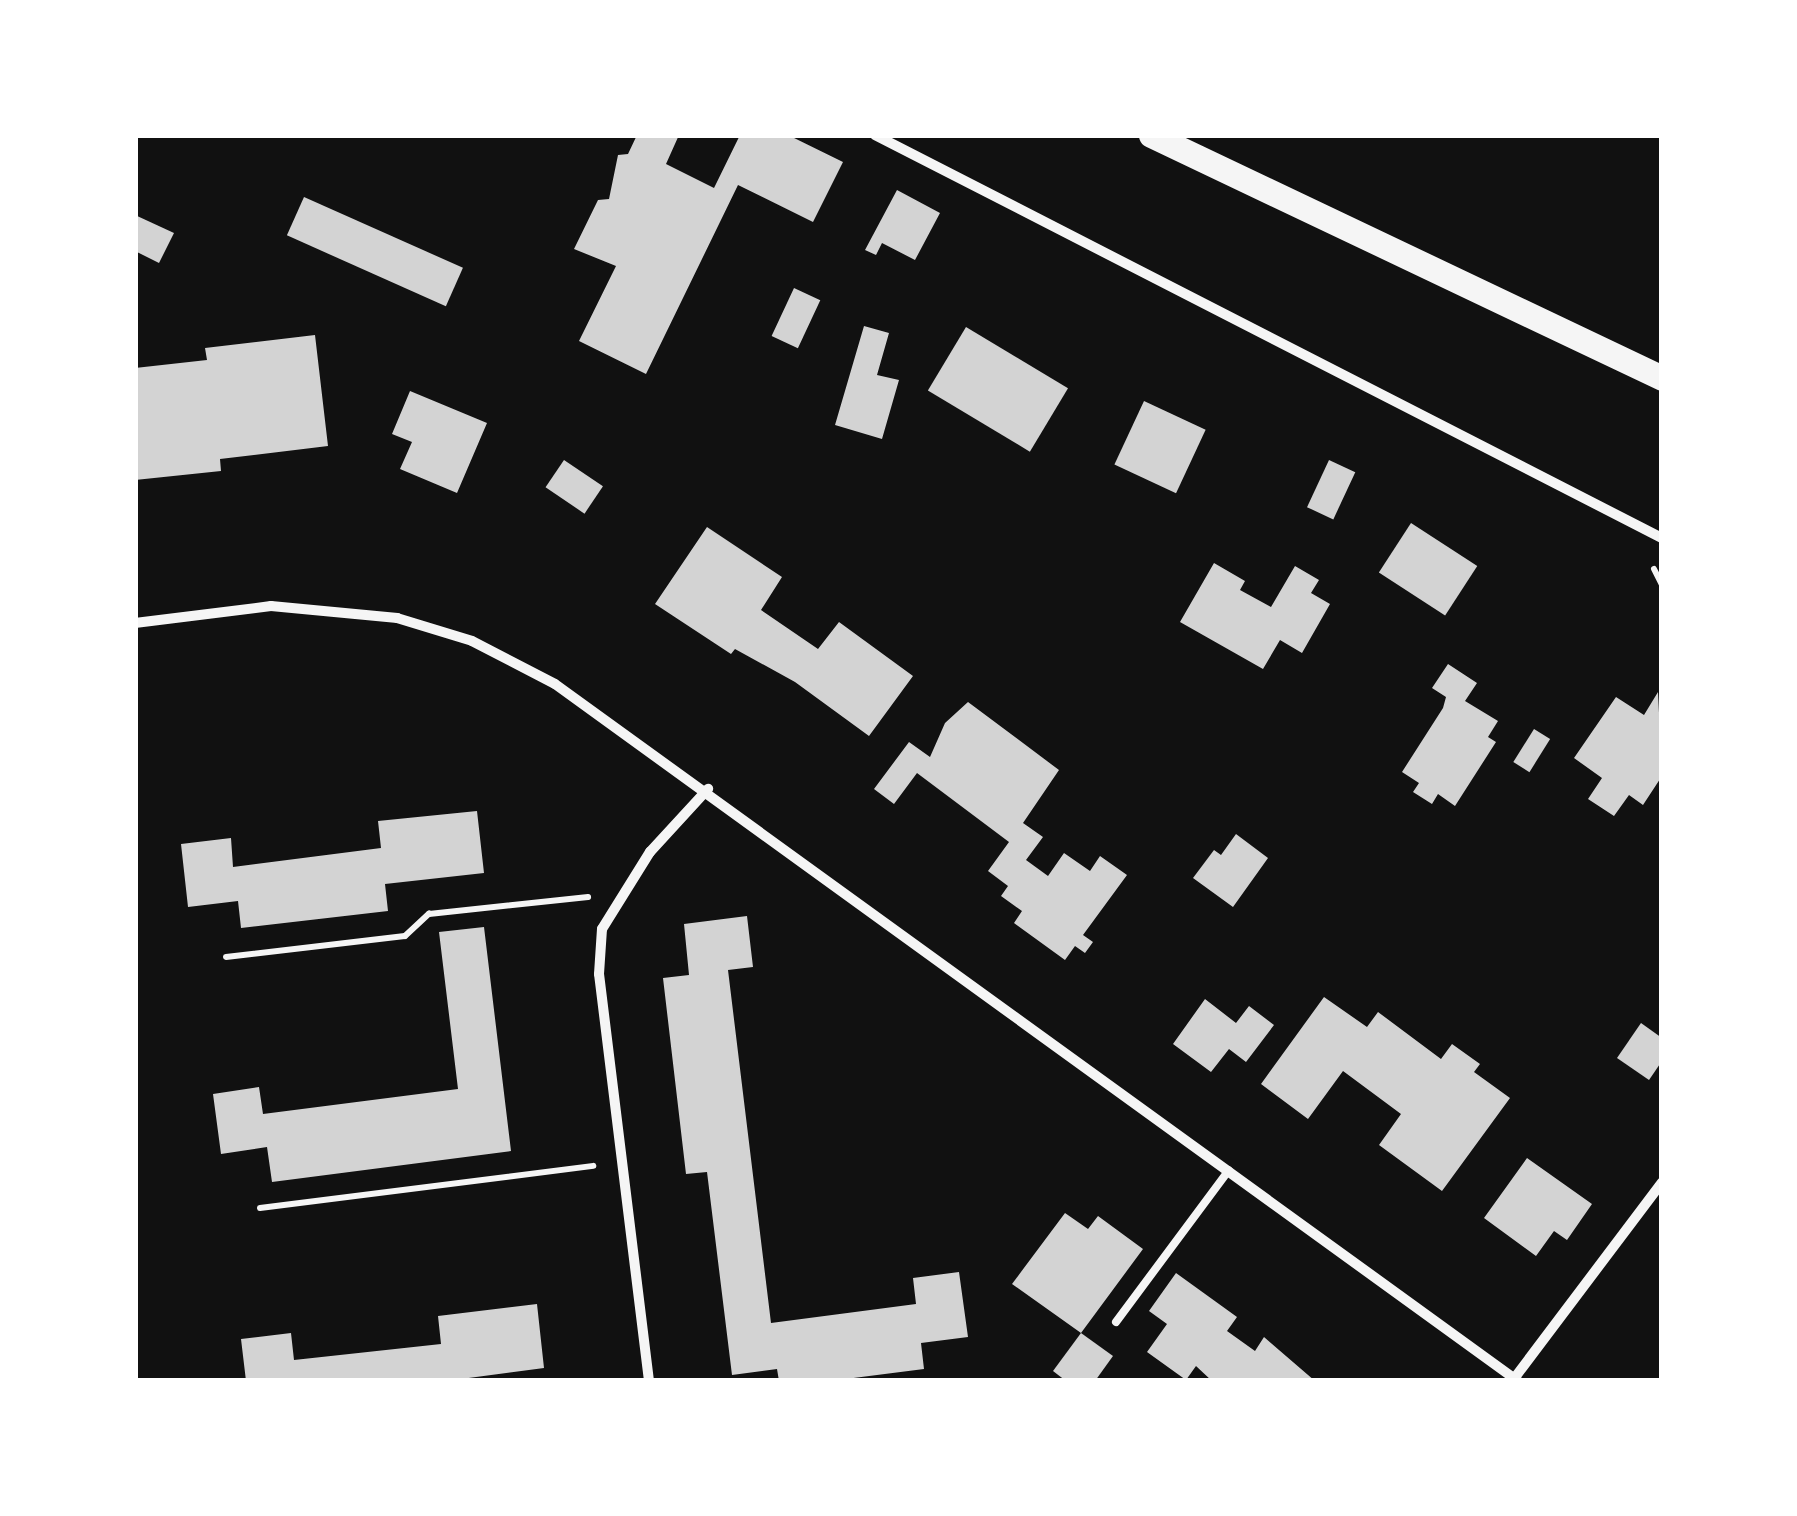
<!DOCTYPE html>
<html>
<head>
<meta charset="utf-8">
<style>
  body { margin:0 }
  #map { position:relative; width:1797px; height:1516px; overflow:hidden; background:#111; font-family:"PT Sans",sans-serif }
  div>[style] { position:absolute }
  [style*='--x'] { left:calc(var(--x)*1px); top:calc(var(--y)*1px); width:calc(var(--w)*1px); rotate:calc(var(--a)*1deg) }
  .building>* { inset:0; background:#d3d3d3; transform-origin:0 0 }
  .path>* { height:6px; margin:-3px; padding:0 3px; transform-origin:3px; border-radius:3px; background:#f5f5f5 }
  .service>* { height:8px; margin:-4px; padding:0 4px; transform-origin:4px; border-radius:4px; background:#f5f5f5 }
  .minor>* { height:10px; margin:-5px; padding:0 5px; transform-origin:5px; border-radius:5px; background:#f5f5f5 }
  .primary>* { height:25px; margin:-12.5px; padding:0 12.5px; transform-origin:12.5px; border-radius:12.5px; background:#f5f5f5 }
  span { translate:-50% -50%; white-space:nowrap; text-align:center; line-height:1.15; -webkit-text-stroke:8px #fff; paint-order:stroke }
  .frame { position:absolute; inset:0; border:138px solid #fff; pointer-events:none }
</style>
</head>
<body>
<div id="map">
  <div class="building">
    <div style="clip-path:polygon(637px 135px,679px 135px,666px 164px,714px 188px,740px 135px,788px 135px,843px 162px,813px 222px,738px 185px,646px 374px,579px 341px,616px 266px,574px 249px,598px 200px,609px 199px,618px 155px,628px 154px)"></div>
    <div style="clip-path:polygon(897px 190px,940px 213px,915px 260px,882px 243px,876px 255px,865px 250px)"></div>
    <div style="left:304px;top:197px;width:174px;height:42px;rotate:24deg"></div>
    <div style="clip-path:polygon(135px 215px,174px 233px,159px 263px,135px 251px)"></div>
    <div style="left:794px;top:288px;width:29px;height:53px;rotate:25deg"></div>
    <div style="clip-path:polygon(864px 326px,889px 333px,877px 375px,899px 380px,882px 439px,835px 425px)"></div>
    <div style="left:966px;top:327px;width:119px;height:74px;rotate:31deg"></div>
    <div style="clip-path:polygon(315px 335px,328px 446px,220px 459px,221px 471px,135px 480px,135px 368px,207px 360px,205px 348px)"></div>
    <div style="clip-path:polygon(410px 391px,487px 423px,457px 493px,400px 469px,412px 442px,392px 434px)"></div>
    <div style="left:1144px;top:401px;width:68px;height:70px;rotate:25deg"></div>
    <div style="left:564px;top:460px;width:47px;height:33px;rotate:34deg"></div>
    <div style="left:1329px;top:460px;width:29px;height:52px;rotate:25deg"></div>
    <div style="left:1411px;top:523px;width:79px;height:59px;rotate:33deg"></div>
    <div style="clip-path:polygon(707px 527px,782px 577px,761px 610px,818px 649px,839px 622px,913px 676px,869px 736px,795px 682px,735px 649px,731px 654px,655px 604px)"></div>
    <div style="clip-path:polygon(1214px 563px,1245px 581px,1240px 590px,1271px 607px,1295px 566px,1319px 580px,1311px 593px,1330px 604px,1302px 653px,1280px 640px,1263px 669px,1180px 622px)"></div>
    <div style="clip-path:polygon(1448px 664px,1477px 683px,1465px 701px,1498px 721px,1488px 737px,1496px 742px,1455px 806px,1438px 794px,1432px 804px,1413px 792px,1419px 783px,1402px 772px,1443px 708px,1446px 697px,1432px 688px)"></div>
    <div style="clip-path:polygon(1658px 692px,1662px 776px,1643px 805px,1629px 795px,1614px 816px,1588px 799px,1602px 778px,1574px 758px,1616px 697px,1644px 715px)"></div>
    <div style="clip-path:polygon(968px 702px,1059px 770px,1023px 823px,1043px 837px,1026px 860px,1048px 876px,1064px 853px,1090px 871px,1100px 856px,1127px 875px,1083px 935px,1093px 942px,1085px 953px,1075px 946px,1065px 960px,1014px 923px,1022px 911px,1001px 896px,1008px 886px,988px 871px,1009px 842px,917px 773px,894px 804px,874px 789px,909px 742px,930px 757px,945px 723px)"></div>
    <div style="left:1534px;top:729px;width:19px;height:39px;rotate:32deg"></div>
    <div style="clip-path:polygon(477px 811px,484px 873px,385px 884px,388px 911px,241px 928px,238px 901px,188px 907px,181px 844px,231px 838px,233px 867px,381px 848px,378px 821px)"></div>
    <div style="clip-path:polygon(1236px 834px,1268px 858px,1233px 907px,1193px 878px,1214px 850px,1221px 855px)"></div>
    <div style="clip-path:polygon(747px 916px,753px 967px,728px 970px,771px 1323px,916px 1304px,913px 1278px,959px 1272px,968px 1337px,921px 1343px,924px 1369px,830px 1381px,779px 1381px,777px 1369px,732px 1375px,707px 1172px,686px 1174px,663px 978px,689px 975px,684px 924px)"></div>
    <div style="clip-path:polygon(484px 927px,511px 1151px,272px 1182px,267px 1147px,221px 1154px,213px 1094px,259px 1087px,263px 1114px,458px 1089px,439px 932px)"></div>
    <div style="clip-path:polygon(1324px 997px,1367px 1027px,1378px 1012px,1441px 1059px,1452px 1044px,1480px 1064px,1474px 1072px,1510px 1098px,1442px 1191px,1379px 1145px,1401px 1114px,1343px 1071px,1308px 1119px,1261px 1084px)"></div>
    <div style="clip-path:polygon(1205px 999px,1236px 1023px,1249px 1006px,1274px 1025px,1246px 1062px,1229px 1049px,1211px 1072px,1173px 1044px)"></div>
    <div style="clip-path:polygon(1641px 1023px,1662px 1038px,1662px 1061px,1649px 1080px,1617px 1058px)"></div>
    <div style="clip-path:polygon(1527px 1158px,1592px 1204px,1567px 1240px,1554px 1231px,1536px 1256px,1484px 1218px)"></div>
    <div style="clip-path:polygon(1065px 1213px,1088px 1229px,1098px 1216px,1143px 1249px,1081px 1333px,1012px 1284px)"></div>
    <div style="clip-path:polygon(1176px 1273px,1237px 1317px,1227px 1331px,1255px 1351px,1264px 1337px,1315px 1381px,1212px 1381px,1196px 1366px,1186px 1380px,1147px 1352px,1167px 1324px,1149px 1311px)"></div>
    <div style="clip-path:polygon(537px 1304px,544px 1368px,446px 1381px,246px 1381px,241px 1339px,291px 1333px,294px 1360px,441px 1344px,438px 1316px)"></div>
    <div style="clip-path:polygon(1081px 1333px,1113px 1356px,1095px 1381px,1066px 1381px,1053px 1371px)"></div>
  </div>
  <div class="path">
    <div style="--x:1654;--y:569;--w:18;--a:63"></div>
    <div style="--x:226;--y:957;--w:180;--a:-6.7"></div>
    <div style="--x:405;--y:936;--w:33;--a:-43"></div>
    <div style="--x:429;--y:914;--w:160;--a:-6.1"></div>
    <div style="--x:260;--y:1208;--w:336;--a:-7.2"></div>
  </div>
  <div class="service">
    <div style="--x:1116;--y:1322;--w:189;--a:-53.4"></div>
  </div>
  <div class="minor">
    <div style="--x:875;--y:135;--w:884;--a:27.12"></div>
    <div style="--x:135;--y:623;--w:137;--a:-7.1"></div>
    <div style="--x:271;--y:606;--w:127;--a:5.4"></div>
    <div style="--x:397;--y:618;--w:78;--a:17"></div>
    <div style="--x:472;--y:641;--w:93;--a:27.4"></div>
    <div style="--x:555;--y:684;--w:1189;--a:35.9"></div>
    <div style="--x:1513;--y:1380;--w:248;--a:-53"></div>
    <div style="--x:649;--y:1381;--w:410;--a:-97"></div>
    <div style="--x:599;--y:974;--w:45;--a:-86.2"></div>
    <div style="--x:602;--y:929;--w:91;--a:-58.1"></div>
    <div style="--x:650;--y:852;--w:86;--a:-47.4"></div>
  </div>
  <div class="primary">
    <div style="--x:1151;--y:135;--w:566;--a:25.43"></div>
  </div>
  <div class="frame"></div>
</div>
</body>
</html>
